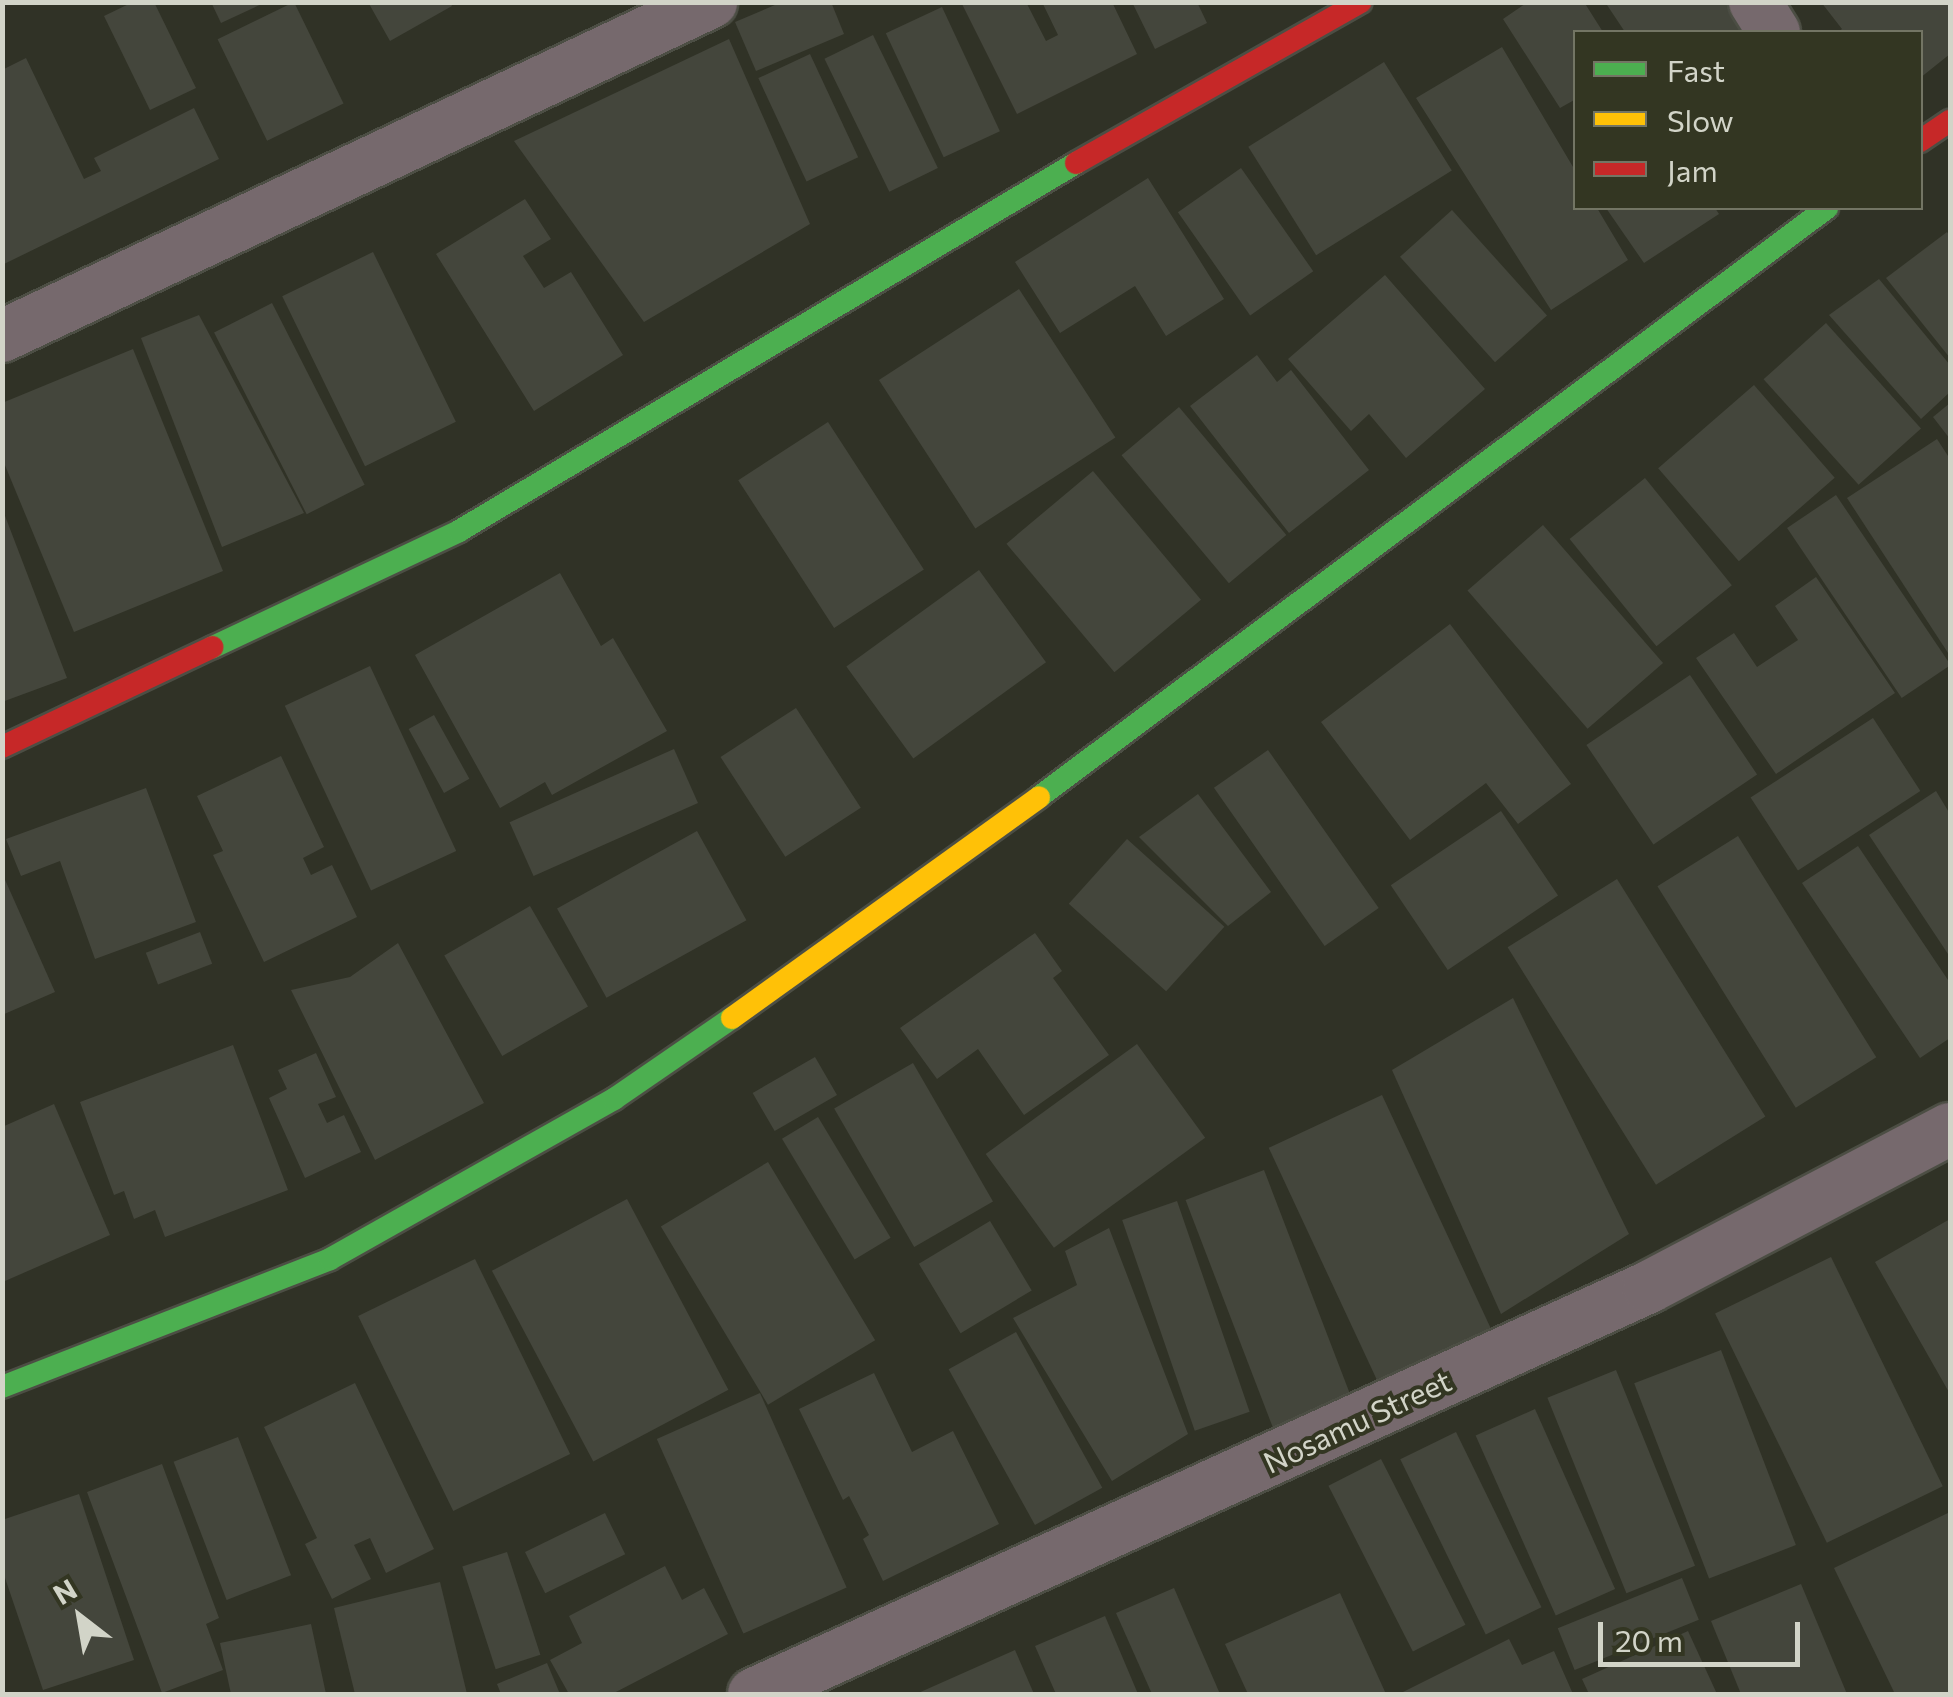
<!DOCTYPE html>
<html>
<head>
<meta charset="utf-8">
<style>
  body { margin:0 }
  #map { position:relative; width:1953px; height:1697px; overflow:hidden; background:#303226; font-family:Commissioner,sans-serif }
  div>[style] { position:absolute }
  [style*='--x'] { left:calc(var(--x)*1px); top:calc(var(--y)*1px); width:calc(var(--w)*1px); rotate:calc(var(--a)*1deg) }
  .building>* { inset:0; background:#44463c; transform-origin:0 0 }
  .roads { filter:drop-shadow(2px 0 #4c4e44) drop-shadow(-2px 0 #4c4e44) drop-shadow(0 2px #4c4e44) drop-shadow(0 -2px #4c4e44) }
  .street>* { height:52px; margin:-26px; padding:0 26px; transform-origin:26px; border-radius:26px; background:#76696d }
  .fast>* { height:22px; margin:-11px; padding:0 11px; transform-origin:11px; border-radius:11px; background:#4caf50 }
  .slow>* { height:22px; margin:-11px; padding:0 11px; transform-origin:11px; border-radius:11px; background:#ffc107 }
  .jam>* { height:22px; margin:-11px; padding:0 11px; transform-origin:11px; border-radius:11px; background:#c62828 }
  span { translate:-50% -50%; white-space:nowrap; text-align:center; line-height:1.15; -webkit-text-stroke:8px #333622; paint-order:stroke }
  .street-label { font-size:30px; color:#d2d4c8 }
  .frame { position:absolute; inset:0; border:5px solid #d2d4c8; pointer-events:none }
  .legend { position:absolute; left:1573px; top:30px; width:350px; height:180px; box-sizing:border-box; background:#333622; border:2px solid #737564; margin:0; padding:12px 18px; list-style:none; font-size:30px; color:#d2d4c8 }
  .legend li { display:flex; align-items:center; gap:20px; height:50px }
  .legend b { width:50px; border:2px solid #737564 }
  .north { position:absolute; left:30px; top:1567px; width:100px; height:100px; -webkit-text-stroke:8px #333622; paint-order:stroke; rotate:329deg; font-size:28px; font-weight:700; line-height:40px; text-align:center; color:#d2d4c8 }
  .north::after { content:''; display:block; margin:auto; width:35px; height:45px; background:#d2d4c8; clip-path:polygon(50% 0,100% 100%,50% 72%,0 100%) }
  .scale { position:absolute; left:1598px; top:1622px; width:202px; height:45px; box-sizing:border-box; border:5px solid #d2d4c8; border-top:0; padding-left:12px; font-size:30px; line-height:35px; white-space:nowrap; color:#d2d4c8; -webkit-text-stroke:8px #333622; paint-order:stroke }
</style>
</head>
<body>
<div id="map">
  <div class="building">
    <div style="clip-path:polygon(133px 2px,154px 2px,196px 88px,150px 110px,104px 16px)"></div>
    <div style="clip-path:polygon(211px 2px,266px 2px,221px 23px)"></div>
    <div style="left:294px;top:2px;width:113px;height:85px;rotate:64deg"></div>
    <div style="clip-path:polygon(368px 2px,450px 2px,452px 6px,390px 41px)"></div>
    <div style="clip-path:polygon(782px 2px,831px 2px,844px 34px,756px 71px,735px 22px)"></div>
    <div style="clip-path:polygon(961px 2px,1026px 2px,1046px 41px,1058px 35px,1042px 2px,1112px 2px,1137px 54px,1017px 114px)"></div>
    <div style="clip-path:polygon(1132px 2px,1197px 2px,1207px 23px,1155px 49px)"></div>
    <div style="clip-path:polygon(1528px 2px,1584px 2px,1603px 32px,1576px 32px,1576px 99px,1560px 108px,1503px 19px)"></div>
    <div style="clip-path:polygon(1605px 2px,1727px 2px,1748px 32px,1625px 32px)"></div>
    <div style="clip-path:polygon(1821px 2px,1950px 2px,1950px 54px,1920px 78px,1920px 32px,1838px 32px,1842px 29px)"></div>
    <div style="left:942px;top:7px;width:137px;height:62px;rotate:65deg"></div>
    <div style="left:873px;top:35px;width:148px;height:54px;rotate:64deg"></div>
    <div style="clip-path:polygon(729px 39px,810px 224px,644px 322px,514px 141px)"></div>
    <div style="clip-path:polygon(1502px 47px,1576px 172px,1576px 208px,1597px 208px,1628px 260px,1551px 310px,1416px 98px)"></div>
    <div style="left:810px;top:54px;width:114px;height:57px;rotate:65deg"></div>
    <div style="clip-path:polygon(26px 58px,84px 179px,101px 171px,94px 158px,194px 108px,219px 159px,4px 264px,2px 70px)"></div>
    <div style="left:1384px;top:62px;width:128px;height:160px;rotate:58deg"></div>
    <div style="left:1241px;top:168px;width:126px;height:77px;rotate:55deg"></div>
    <div style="clip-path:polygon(1148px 178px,1224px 299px,1166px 336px,1135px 286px,1060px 333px,1015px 262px)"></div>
    <div style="clip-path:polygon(525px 199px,551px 239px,523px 256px,544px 288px,571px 272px,623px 355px,534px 411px,436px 254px)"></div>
    <div style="clip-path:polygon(1606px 208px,1715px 208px,1719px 214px,1644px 263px)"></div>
    <div style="left:1452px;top:210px;width:142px;height:70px;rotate:48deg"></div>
    <div style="clip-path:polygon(1947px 232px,1950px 236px,1950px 358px,1886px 278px)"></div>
    <div style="left:373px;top:252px;width:189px;height:101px;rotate:64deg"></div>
    <div style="clip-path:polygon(1385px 275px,1485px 389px,1406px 458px,1369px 414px,1351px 431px,1288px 359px)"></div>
    <div style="clip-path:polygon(1879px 279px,1950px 365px,1950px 392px,1921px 419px,1829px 315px)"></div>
    <div style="left:1019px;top:289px;width:177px;height:167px;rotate:57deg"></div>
    <div style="left:272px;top:303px;width:204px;height:65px;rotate:63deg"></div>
    <div style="clip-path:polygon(199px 315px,304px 513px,222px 547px,141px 338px)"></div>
    <div style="left:1826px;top:323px;width:142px;height:84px;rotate:48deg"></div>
    <div style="clip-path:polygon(133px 349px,223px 571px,74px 632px,2px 458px,2px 403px)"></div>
    <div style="clip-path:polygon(1257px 355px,1277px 382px,1291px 370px,1369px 470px,1289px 533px,1190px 406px)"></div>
    <div style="left:1754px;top:385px;width:123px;height:127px;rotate:49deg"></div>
    <div style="clip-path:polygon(1950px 403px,1950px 439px,1933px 417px)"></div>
    <div style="left:1179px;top:407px;width:167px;height:75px;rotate:50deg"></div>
    <div style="left:828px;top:422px;width:176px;height:107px;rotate:57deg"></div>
    <div style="clip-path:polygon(1937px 439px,1950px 459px,1950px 656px,1847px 498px)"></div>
    <div style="left:1093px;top:471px;width:168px;height:113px;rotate:50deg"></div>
    <div style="left:1645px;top:478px;width:138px;height:97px;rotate:51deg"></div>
    <div style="left:1836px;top:495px;width:205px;height:59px;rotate:56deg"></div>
    <div style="clip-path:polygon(2px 508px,67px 678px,2px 702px)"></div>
    <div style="left:1543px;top:525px;width:183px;height:100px;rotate:49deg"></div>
    <div style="left:979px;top:570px;width:114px;height:164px;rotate:54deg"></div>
    <div style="clip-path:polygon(560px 573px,601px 646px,613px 638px,667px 731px,552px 795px,545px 782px,500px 808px,415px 655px)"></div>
    <div style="clip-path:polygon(1816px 577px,1895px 693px,1776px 774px,1696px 658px,1734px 633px,1757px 667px,1798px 640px,1775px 606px)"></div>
    <div style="clip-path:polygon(1450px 624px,1571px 784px,1518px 824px,1486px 783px,1410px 840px,1321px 722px)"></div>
    <div style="left:370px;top:666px;width:204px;height:94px;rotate:65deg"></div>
    <div style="left:1690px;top:675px;width:120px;height:125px;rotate:56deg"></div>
    <div style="left:796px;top:708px;width:119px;height:90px;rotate:57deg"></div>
    <div style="left:434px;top:715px;width:73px;height:29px;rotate:61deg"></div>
    <div style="left:1873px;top:718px;width:87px;height:146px;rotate:57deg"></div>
    <div style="left:674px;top:749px;width:59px;height:180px;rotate:66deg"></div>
    <div style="left:1268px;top:750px;width:193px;height:66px;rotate:55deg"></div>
    <div style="clip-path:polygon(281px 756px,324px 847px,303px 858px,311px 875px,332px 865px,357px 917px,264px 962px,213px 855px,223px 851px,197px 796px)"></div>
    <div style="clip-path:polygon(146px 788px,196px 922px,95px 959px,60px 861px,21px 876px,6px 839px)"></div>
    <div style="clip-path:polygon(1936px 791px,1950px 814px,1950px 957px,1869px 835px)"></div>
    <div style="clip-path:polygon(1198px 794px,1271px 892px,1228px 926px,1139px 837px)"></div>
    <div style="left:1501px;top:811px;width:102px;height:133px;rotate:56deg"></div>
    <div style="left:697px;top:831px;width:102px;height:160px;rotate:61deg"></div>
    <div style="left:1738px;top:836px;width:261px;height:95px;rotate:58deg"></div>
    <div style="left:1127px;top:839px;width:131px;height:87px;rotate:42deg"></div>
    <div style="clip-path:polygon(1858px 846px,1950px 983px,1950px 1038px,1920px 1058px,1802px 883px)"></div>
    <div style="clip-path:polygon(2px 873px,55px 992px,2px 1015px)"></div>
    <div style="left:1617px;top:879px;width:280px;height:129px;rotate:58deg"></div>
    <div style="left:530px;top:906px;width:116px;height:99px;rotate:60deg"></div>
    <div style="left:200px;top:932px;width:34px;height:58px;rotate:69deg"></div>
    <div style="clip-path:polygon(1035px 933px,1062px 971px,1053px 978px,1109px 1055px,1024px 1115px,978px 1049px,937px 1079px,900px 1028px)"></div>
    <div style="clip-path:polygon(398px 943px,484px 1103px,375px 1160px,291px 990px,350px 977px)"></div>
    <div style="clip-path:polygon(1513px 998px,1629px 1234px,1501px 1314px,1392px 1070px)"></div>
    <div style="left:1137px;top:1044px;width:116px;height:187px;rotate:54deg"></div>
    <div style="clip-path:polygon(233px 1045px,288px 1190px,165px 1237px,155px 1210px,134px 1219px,124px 1191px,114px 1195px,80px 1102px)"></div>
    <div style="clip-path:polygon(316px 1053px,336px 1097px,318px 1104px,327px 1123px,344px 1115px,361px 1152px,305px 1178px,269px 1098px,287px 1089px,278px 1070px)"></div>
    <div style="left:815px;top:1057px;width:44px;height:72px;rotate:60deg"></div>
    <div style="left:913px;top:1063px;width:160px;height:91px;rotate:60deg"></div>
    <div style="left:1382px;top:1095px;width:268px;height:125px;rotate:65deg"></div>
    <div style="clip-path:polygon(54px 1104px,110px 1235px,5px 1281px,2px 1127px)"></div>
    <div style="left:818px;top:1117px;width:141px;height:42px;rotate:59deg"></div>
    <div style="left:768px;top:1162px;width:208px;height:125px;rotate:59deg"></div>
    <div style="left:1264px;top:1170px;width:256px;height:84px;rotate:69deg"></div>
    <div style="left:627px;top:1199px;width:216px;height:153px;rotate:62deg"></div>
    <div style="left:1177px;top:1201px;width:223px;height:58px;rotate:71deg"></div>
    <div style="clip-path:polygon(1950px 1219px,1950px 1394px,1875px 1262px)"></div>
    <div style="left:990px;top:1221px;width:81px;height:83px;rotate:59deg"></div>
    <div style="clip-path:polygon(1109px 1228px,1188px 1434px,1112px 1481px,1013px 1318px,1077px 1285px,1065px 1251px)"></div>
    <div style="left:1831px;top:1257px;width:255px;height:129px;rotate:64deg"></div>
    <div style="left:475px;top:1259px;width:217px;height:130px;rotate:64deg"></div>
    <div style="left:1016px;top:1332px;width:178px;height:77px;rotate:61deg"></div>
    <div style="left:1721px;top:1350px;width:209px;height:93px;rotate:69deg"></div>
    <div style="left:1616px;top:1370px;width:211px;height:74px;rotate:68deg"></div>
    <div style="clip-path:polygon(874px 1373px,912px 1452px,953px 1431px,999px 1524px,883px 1581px,863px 1539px,869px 1535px,849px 1496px,843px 1500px,799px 1409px)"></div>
    <div style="clip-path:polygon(355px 1383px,434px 1549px,386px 1573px,370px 1538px,354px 1545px,371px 1579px,332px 1599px,305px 1544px,317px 1538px,264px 1427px)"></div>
    <div style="left:760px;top:1393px;width:213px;height:113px;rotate:66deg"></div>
    <div style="left:1535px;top:1409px;width:197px;height:65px;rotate:66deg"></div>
    <div style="left:1456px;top:1432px;width:195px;height:62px;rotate:64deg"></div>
    <div style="left:238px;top:1437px;width:148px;height:69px;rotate:69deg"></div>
    <div style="left:1381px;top:1459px;width:186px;height:59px;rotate:63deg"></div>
    <div style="clip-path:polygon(162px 1464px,219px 1618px,206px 1624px,223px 1670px,162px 1693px,87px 1492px)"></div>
    <div style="clip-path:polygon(79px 1494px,134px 1660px,43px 1690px,2px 1569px,2px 1520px)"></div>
    <div style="clip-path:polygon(1950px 1512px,1950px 1694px,1895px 1694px,1834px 1568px)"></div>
    <div style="left:605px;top:1513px;width:46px;height:89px;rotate:64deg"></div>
    <div style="left:507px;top:1552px;width:108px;height:47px;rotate:72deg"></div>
    <div style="clip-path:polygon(665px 1566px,682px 1600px,704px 1588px,728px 1634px,612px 1694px,569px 1694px,550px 1660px,582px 1643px,569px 1616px)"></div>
    <div style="left:1682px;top:1578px;width:45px;height:134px;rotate:68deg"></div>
    <div style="clip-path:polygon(440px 1582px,467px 1694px,355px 1694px,334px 1608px)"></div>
    <div style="clip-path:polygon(1801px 1584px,1847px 1694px,1741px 1694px,1711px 1621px)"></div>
    <div style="clip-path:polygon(1174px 1588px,1220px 1694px,1152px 1694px,1116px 1613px)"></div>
    <div style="clip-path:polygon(1340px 1593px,1386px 1694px,1248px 1694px,1225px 1644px)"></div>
    <div style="clip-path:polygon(1105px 1616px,1138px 1694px,1056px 1694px,1035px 1646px)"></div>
    <div style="clip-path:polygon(311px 1624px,326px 1694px,231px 1694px,220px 1643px)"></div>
    <div style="clip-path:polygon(1688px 1631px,1717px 1694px,1589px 1694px,1582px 1679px)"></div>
    <div style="clip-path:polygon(1509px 1639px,1522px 1665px,1554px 1651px,1573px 1694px,1399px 1694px)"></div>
    <div style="clip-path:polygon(1015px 1650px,1034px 1694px,916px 1694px)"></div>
    <div style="clip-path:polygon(547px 1663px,560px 1694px,501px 1694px,497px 1684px)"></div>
  </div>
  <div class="roads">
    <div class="street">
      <div style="--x:1755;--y:2;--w:36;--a:58"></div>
      <div style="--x:2;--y:336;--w:784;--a:-25.22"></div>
      <div style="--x:754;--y:1694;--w:983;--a:-24.45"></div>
      <div style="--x:1649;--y:1287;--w:340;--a:-27.7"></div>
    </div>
    <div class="fast">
      <div style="--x:213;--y:647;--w:272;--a:-25.2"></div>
      <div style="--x:459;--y:531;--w:718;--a:-30.81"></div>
      <div style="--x:1039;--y:797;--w:984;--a:-36.78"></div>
      <div style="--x:2;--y:1387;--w:352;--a:-21.3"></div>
      <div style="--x:330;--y:1259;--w:326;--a:-29.4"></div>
      <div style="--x:614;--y:1099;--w:143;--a:-34.5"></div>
    </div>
    <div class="slow">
      <div style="--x:732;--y:1018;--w:378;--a:-35.7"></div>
    </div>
    <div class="jam">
      <div style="--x:1920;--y:141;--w:36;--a:-34"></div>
      <div style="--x:1076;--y:163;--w:327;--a:-29.5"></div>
      <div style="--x:2;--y:747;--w:233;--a:-25.4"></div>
    </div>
  </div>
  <div class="street-label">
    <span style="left:1357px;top:1421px;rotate:-25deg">Nosamu Street</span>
  </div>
  <div class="frame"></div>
  <ul class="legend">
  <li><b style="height:12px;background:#4caf50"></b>Fast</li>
  <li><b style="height:12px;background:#ffc107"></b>Slow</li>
  <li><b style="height:12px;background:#c62828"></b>Jam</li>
  </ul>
  <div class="north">N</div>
  <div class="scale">20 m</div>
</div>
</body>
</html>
